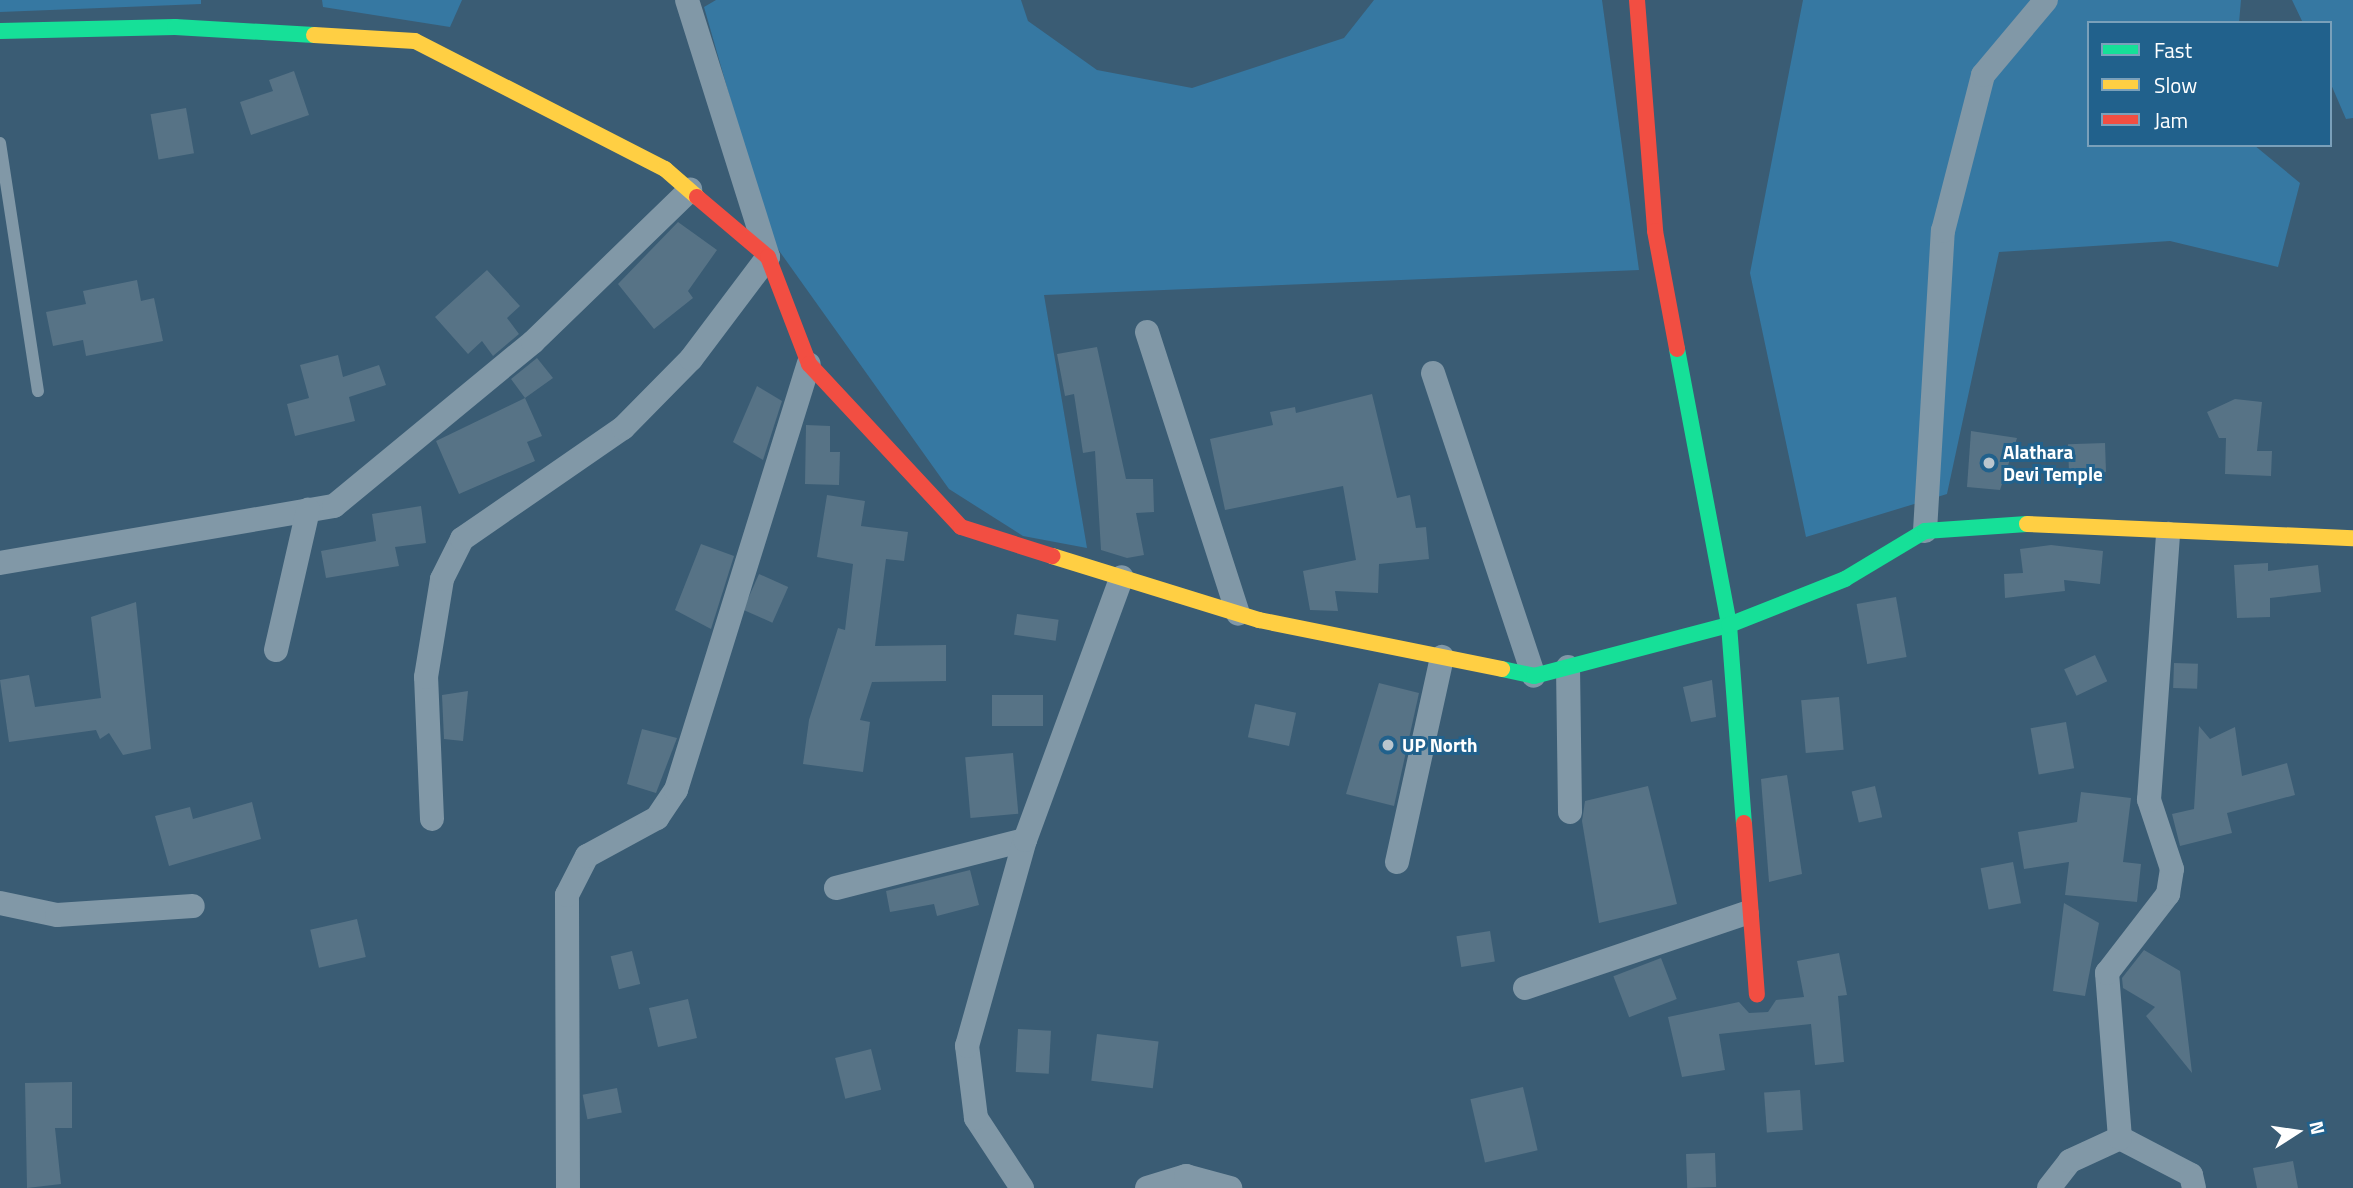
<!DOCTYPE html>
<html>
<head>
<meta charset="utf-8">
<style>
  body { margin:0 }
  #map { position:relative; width:2353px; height:1188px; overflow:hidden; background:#3a5c74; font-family:"Titillium Web",sans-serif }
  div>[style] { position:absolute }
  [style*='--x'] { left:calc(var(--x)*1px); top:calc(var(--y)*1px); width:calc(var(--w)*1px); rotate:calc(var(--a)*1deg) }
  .green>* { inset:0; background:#3678a2 }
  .building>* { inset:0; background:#577386; transform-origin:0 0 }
  .lane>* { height:12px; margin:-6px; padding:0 6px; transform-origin:6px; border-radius:6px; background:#8198a7 }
  .street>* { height:24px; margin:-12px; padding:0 12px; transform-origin:12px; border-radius:12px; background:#8198a7 }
  .fast>* { height:16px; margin:-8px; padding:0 8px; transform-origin:8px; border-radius:8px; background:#16e098 }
  .slow>* { height:16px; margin:-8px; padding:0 8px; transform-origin:8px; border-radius:8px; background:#ffcf43 }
  .jam>* { height:16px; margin:-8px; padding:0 8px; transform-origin:8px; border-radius:8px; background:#f24e42 }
  .dots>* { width:19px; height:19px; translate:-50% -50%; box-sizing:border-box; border:4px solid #21618c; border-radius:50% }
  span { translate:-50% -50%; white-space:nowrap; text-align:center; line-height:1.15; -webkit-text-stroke:6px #21618c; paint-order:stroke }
  .poi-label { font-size:19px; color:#fff; font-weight:700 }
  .left { translate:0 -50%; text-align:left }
  .legend { position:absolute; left:2087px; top:21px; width:245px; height:126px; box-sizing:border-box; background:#21618c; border:2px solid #7aa0ba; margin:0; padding:9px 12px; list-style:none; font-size:21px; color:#fff }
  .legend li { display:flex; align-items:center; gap:14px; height:35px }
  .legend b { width:35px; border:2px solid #7aa0ba }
  .north { position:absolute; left:2262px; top:1097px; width:70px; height:70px; -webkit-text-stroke:5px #21618c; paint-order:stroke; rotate:78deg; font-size:19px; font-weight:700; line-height:28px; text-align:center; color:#fff }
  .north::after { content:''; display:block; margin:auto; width:24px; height:32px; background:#fff; clip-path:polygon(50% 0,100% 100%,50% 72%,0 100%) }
</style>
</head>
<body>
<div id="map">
  <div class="green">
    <div style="clip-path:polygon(0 0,201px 0,201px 4px,0 12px)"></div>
    <div style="clip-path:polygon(322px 0,462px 0,450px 27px,323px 7px)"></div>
    <div style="clip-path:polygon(716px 0,1021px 0,1028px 21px,1097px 70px,1192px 88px,1344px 38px,1374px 0,1602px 0,1639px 270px,1044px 295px,1087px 548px,1023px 536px,949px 489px,770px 238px,704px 7px)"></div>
    <div style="clip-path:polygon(1803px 0,2241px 0,2239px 23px,2089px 23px,2089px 145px,2254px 145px,2300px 183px,2278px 267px,2170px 241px,1999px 252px,1947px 494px,1806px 537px,1750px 273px)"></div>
    <div style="clip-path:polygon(2292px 0,2353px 0,2353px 118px,2346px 119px,2330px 82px,2330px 23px,2303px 23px)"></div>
  </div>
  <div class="building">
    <div style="clip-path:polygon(294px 71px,309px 115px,251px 135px,240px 102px,273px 91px,269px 80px)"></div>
    <div style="left:186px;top:108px;width:46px;height:36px;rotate:80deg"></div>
    <div style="clip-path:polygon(678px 222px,717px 250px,688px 291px,693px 298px,654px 329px,618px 284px)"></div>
    <div style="clip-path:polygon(487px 270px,520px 306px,507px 318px,519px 334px,493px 356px,482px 341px,468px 354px,435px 317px)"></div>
    <div style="clip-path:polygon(137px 280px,141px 301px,154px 298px,163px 341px,86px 356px,83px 340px,53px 346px,46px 312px,86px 304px,83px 291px)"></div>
    <div style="clip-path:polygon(1097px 347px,1126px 479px,1153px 479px,1154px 512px,1136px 513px,1144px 555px,1127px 558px,1101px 550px,1095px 451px,1083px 453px,1074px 394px,1065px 396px,1057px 354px)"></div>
    <div style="clip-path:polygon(338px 355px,343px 377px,379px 365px,386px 385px,349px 397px,355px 421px,295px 436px,287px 404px,309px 398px,300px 365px)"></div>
    <div style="clip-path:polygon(537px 358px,553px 378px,525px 398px,542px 436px,527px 442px,535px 461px,459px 494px,436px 441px,525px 398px,511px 379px)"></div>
    <div style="clip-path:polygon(757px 386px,782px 401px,763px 460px,733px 442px)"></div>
    <div style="clip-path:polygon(1372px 394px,1397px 498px,1410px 495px,1416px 528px,1426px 527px,1429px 559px,1379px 564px,1378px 593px,1335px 591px,1338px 611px,1310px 610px,1303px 571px,1356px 560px,1343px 486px,1225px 510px,1210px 439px,1273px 425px,1270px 412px,1295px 407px,1296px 413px)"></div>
    <div style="clip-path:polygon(2235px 399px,2262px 402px,2257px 451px,2272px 451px,2271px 476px,2225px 474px,2226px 438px,2219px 438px,2207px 412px)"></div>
    <div style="clip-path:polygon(806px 425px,830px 426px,830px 452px,840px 452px,839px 485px,805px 484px)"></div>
    <div style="clip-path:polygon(1971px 431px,2017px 438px,2000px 490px,1967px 487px)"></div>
    <div style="left:2105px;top:443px;width:29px;height:37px;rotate:88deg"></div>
    <div style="clip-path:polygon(827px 495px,865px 501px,861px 526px,908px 532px,904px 561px,886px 559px,875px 646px,946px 645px,946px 681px,872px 682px,860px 720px,870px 722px,863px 772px,803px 764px,809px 720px,838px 628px,845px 630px,853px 564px,817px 557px)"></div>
    <div style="clip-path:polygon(421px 506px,426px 543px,395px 547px,399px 566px,326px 578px,321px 551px,376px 541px,372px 514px)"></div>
    <div style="clip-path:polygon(701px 544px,734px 556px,711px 629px,675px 610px)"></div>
    <div style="clip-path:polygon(2051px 545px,2103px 551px,2100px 584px,2064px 580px,2065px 591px,2005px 598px,2004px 574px,2023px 573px,2020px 549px)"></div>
    <div style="clip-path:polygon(2268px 563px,2268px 571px,2318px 565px,2321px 592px,2270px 598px,2270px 617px,2237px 618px,2234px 565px)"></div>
    <div style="left:759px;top:574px;width:32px;height:39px;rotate:24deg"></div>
    <div style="left:1896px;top:597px;width:61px;height:40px;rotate:80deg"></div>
    <div style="clip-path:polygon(136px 602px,151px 749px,123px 755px,109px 733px,100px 739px,96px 730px,9px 742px,0 680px,29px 675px,35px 707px,101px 698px,91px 617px)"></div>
    <div style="left:1017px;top:614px;width:42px;height:21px;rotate:8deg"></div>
    <div style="left:2095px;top:655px;width:29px;height:34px;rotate:65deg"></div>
    <div style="left:2174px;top:663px;width:24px;height:25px;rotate:2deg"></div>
    <div style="clip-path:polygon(1712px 680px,1716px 717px,1691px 722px,1683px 687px)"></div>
    <div style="clip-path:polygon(1379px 683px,1419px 693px,1394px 806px,1346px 794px)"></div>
    <div style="clip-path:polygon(468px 691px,463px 741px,444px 739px,442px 695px)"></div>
    <div style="left:1043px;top:695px;width:31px;height:51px;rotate:90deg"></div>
    <div style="left:1839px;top:697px;width:53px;height:38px;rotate:85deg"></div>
    <div style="left:1255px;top:704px;width:42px;height:34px;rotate:12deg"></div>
    <div style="left:2066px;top:722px;width:47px;height:36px;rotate:80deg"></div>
    <div style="clip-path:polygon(2199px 726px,2210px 739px,2235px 727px,2242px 776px,2287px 763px,2295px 795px,2227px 813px,2232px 833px,2180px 846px,2172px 814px,2194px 809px)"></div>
    <div style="clip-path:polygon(642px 729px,677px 738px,656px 793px,627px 784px)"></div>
    <div style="left:1013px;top:753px;width:61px;height:48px;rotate:85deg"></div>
    <div style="clip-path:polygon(1787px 775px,1802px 874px,1769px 882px,1761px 779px)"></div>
    <div style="clip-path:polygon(1648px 786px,1677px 904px,1599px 923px,1582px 821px,1585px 801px)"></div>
    <div style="left:1875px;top:786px;width:32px;height:24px;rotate:77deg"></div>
    <div style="clip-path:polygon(2081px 792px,2131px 798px,2123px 862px,2141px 864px,2137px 902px,2065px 895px,2069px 862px,2024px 869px,2018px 832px,2077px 822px)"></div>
    <div style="clip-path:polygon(252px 802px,261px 839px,169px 866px,155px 816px,190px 807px,193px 819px)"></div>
    <div style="left:2013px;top:862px;width:42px;height:33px;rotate:79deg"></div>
    <div style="clip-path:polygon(970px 870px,979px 905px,937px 916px,934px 904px,890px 912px,886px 891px)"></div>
    <div style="clip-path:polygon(2064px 903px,2099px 923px,2085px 996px,2053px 991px)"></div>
    <div style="left:357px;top:919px;width:39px;height:48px;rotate:77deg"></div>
    <div style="left:1490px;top:931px;width:31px;height:34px;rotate:81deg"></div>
    <div style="clip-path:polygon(2144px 950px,2180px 971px,2192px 1073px,2146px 1016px,2155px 1007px,2123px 988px,2122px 978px)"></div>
    <div style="left:632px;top:951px;width:34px;height:22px;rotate:76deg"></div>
    <div style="clip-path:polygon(1839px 953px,1847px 995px,1838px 996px,1844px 1062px,1815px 1065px,1811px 1024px,1719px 1034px,1725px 1070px,1682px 1077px,1668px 1017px,1739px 1002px,1749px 1013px,1768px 1012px,1776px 1000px,1804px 997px,1797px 961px)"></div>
    <div style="left:1661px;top:958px;width:44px;height:51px;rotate:69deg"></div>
    <div style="left:688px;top:999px;width:40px;height:40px;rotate:77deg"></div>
    <div style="left:1018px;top:1029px;width:33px;height:43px;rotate:3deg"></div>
    <div style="left:1097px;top:1034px;width:62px;height:47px;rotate:7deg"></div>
    <div style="left:871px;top:1049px;width:42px;height:37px;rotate:76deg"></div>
    <div style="clip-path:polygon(72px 1082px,72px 1128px,55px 1128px,61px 1184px,27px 1188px,25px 1083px)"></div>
    <div style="left:1523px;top:1087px;width:65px;height:54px;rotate:77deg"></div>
    <div style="left:617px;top:1088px;width:25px;height:35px;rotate:79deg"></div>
    <div style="left:1800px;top:1090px;width:40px;height:36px;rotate:86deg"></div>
    <div style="left:1715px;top:1153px;width:34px;height:29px;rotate:88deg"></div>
    <div style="clip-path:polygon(2293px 1161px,2298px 1188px,2257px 1188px,2253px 1168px)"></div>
  </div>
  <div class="lane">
    <div style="--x:0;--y:143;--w:251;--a:81.3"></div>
  </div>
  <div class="street">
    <div style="--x:1147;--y:332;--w:296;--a:72.1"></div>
    <div style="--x:1433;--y:373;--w:319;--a:71.6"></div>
    <div style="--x:1925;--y:531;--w:301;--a:-86.6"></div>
    <div style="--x:1943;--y:231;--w:161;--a:-75.6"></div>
    <div style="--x:1983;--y:75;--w:98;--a:-50"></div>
    <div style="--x:0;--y:563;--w:339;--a:-9.7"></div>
    <div style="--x:334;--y:506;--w:258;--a:-39.5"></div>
    <div style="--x:533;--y:342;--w:219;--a:-44.1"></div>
    <div style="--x:276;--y:650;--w:144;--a:-77.1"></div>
    <div style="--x:1568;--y:667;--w:145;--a:89.2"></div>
    <div style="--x:432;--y:819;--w:142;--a:-92.4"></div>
    <div style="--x:426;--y:677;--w:99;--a:-80.7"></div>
    <div style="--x:442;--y:579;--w:45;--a:-63.4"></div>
    <div style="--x:462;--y:539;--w:196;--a:-34.6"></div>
    <div style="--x:623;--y:428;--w:97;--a:-45.4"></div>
    <div style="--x:691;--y:359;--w:128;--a:-53"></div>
    <div style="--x:768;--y:257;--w:269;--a:-107.5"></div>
    <div style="--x:1397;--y:862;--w:210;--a:-77.6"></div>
    <div style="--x:836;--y:888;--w:195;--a:-14.3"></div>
    <div style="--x:0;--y:903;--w:58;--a:11.9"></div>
    <div style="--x:57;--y:915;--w:136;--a:-3.8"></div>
    <div style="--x:1525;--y:988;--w:234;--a:-18.7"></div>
    <div style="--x:2120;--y:1138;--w:80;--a:27.5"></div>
    <div style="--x:2191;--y:1175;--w:13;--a:77"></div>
    <div style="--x:568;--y:1188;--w:293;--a:-90.2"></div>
    <div style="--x:567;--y:895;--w:44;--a:-62.9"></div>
    <div style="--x:587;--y:856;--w:80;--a:-28.5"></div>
    <div style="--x:657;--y:818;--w:34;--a:-56"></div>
    <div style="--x:676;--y:790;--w:446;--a:-72.7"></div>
    <div style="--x:1022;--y:1188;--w:84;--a:-123.3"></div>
    <div style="--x:976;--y:1118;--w:73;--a:-97.1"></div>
    <div style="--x:967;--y:1046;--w:214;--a:-74.3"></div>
    <div style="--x:1025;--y:840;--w:280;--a:-69.8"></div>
    <div style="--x:1147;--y:1188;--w:41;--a:-17.1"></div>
    <div style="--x:1186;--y:1176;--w:46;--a:15.3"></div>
    <div style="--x:2049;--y:1188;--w:34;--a:-52"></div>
    <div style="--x:2070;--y:1161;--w:55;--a:-24.7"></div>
    <div style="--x:2120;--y:1138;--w:166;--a:-94.5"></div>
    <div style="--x:2107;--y:973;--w:100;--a:-52.3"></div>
    <div style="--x:2168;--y:894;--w:25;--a:-81"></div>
    <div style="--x:2172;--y:869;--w:73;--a:-108.4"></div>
    <div style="--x:2149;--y:800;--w:267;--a:-85.9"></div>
  </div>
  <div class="fast">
    <div style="--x:0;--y:31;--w:175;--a:-1.3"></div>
    <div style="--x:175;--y:27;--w:139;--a:3.3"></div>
    <div style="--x:1677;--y:349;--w:281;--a:79.3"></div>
    <div style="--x:1729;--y:625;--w:199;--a:85.7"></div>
    <div style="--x:1502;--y:669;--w:33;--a:12"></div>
    <div style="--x:1534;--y:676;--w:202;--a:-14.7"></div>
    <div style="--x:1729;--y:625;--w:125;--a:-21.6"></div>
    <div style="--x:1845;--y:579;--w:93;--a:-31"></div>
    <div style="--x:1925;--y:531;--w:102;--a:-3.9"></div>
  </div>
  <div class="slow">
    <div style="--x:314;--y:35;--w:101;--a:3.4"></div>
    <div style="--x:415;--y:41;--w:281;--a:27.1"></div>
    <div style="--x:665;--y:169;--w:43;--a:41.2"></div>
    <div style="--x:2027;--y:524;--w:326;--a:2.5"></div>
    <div style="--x:1052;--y:556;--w:217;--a:17.2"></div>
    <div style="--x:1259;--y:620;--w:248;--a:11.4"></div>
  </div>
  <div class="jam">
    <div style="--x:1637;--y:0;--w:232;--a:85.5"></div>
    <div style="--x:1655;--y:231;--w:120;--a:79.4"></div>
    <div style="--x:697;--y:197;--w:93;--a:40.2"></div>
    <div style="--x:768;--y:257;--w:115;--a:69"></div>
    <div style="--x:809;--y:364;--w:223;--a:47"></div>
    <div style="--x:961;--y:527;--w:96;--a:17.7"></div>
    <div style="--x:1744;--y:823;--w:172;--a:85.7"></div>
  </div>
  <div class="dots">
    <div style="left:1989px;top:463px;background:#bac6ce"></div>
    <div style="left:1388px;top:745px;background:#bac6ce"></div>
  </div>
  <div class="poi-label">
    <span class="left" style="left:2003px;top:463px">Alathara<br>Devi Temple</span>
    <span class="left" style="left:1402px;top:745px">UP North</span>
  </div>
  <ul class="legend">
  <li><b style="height:9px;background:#16e098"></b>Fast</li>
  <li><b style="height:9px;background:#ffcf43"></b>Slow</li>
  <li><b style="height:9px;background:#f24e42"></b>Jam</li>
  </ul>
  <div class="north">N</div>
</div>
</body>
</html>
